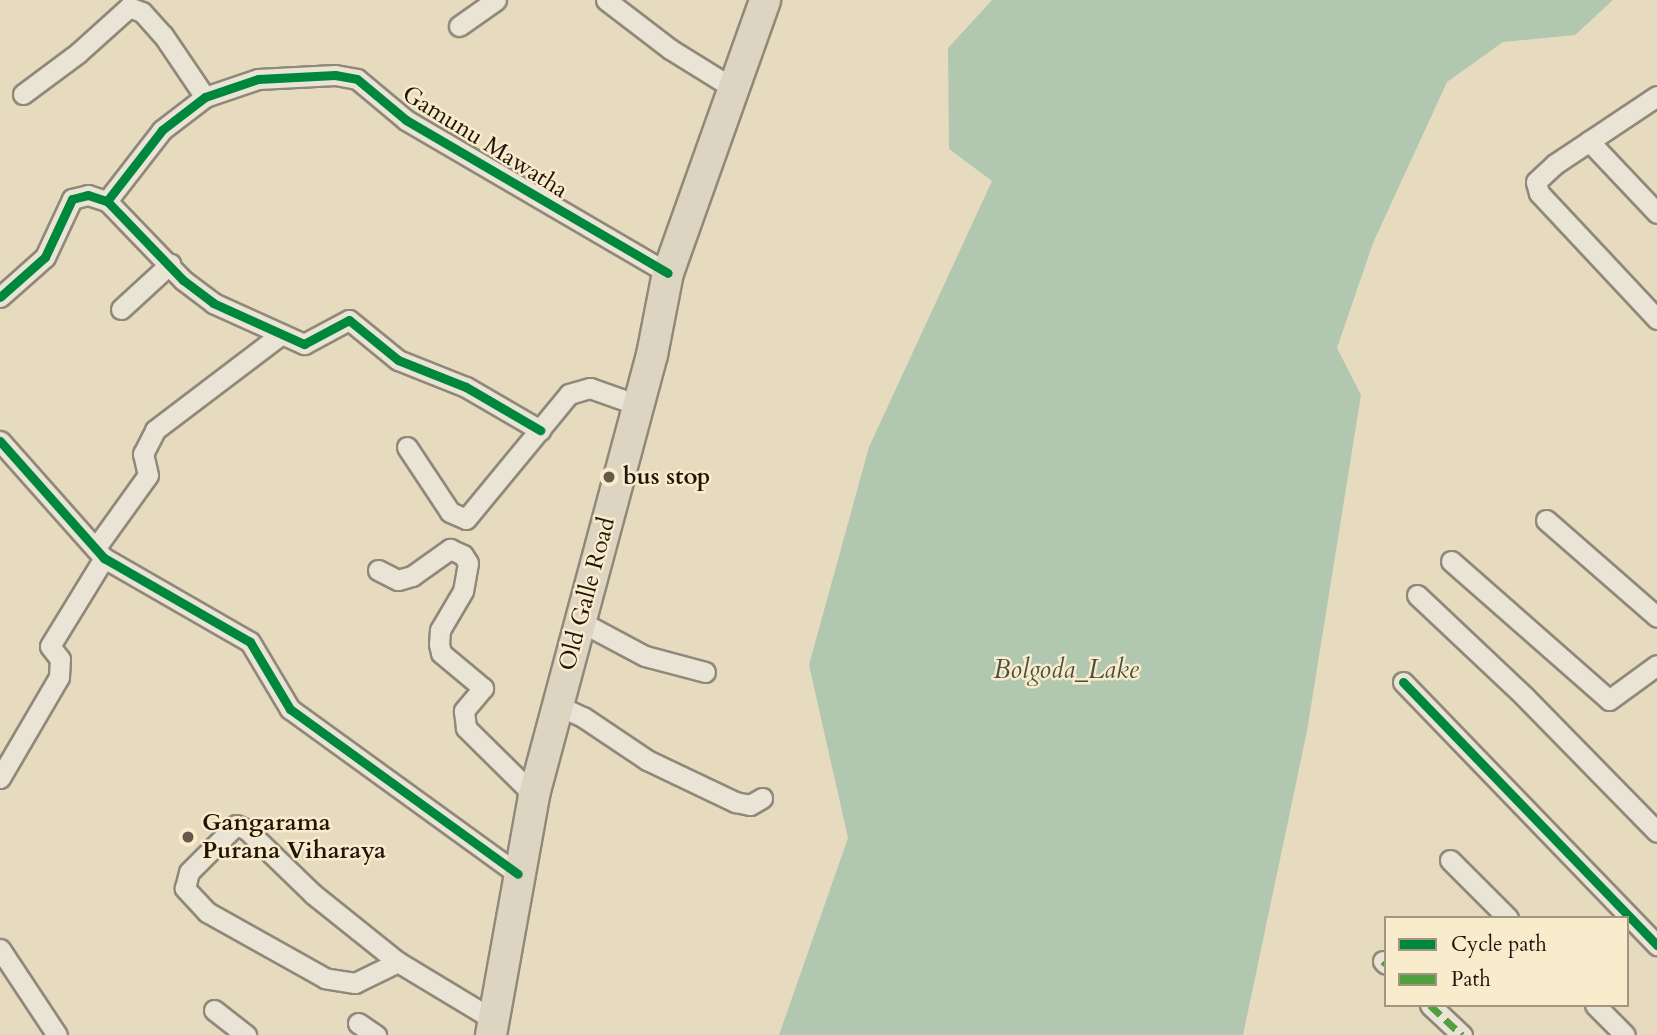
<!DOCTYPE html>
<html>
<head>
<meta charset="utf-8">
<style>
  body { margin:0 }
  #map { position:relative; width:1657px; height:1035px; overflow:hidden; background:#e6dbbf; font-family:Cardo,serif }
  div>[style] { position:absolute }
  [style*='--x'] { left:calc(var(--x)*1px); top:calc(var(--y)*1px); width:calc(var(--w)*1px); rotate:calc(var(--a)*1deg) }
  .water>* { inset:0; background:#b2c7b0 }
  .roads { filter:drop-shadow(2px 0 #908979) drop-shadow(-2px 0 #908979) drop-shadow(0 2px #908979) drop-shadow(0 -2px #908979) }
  .minor>* { height:19px; margin:-9.5px; padding:0 9.5px; transform-origin:9.5px; border-radius:9.5px; background:#e9e4d6 }
  .highway>* { height:30px; margin:-15px; padding:0 15px; transform-origin:15px; border-radius:15px; background:#ddd4c1 }
  .quiet>* { height:7px; margin-top:-3.5px; transform-origin:0; background:repeating-linear-gradient(90deg,#50a03e 0 14px,transparent 0 21px) }
  .cycleway>* { height:9px; margin:-4.5px; padding:0 4.5px; transform-origin:4.5px; border-radius:4.5px; background:#00873e }
  .dots>* { width:19px; height:19px; translate:-50% -50%; box-sizing:border-box; border:4px solid #f8eccc; border-radius:50% }
  span { translate:-50% -50%; white-space:nowrap; text-align:center; line-height:1.15; -webkit-text-stroke:5px #f8eccc; paint-order:stroke }
  .street-label { font-size:24px; color:#20140b }
  .poi-label { font-size:24px; color:#20140b; font-weight:700 }
  .left { translate:0 -50%; text-align:left }
  .water-label { font-size:26px; color:#4b5043; font-style:italic }
  .legend { position:absolute; left:1384px; top:916px; width:245px; height:91px; box-sizing:border-box; background:#f8eccc; border:2px solid #a2967f; margin:0; padding:9px 12px; list-style:none; font-size:21px; color:#20140b }
  .legend li { display:flex; align-items:center; gap:14px; height:35px }
  .legend b { width:35px; border:2px solid #a2967f }
</style>
</head>
<body>
<div id="map">
  <div class="water">
    <div style="clip-path:polygon(992px 0,1613px 0,1575px 35px,1503px 42px,1447px 82px,1373px 243px,1337px 348px,1361px 395px,1307px 731px,1243px 1035px,779px 1035px,848px 838px,809px 665px,869px 447px,992px 181px,949px 149px,948px 48px)"></div>
  </div>
  <div class="roads">
    <div class="minor">
      <div style="--x:606;--y:0;--w:81;--a:37.4"></div>
      <div style="--x:670;--y:49;--w:74;--a:31.8"></div>
      <div style="--x:459;--y:26;--w:45;--a:-35.1"></div>
      <div style="--x:23;--y:94;--w:69;--a:-36.7"></div>
      <div style="--x:78;--y:53;--w:69;--a:-42"></div>
      <div style="--x:129;--y:7;--w:14;--a:21"></div>
      <div style="--x:142;--y:12;--w:31;--a:48"></div>
      <div style="--x:163;--y:35;--w:75;--a:55.9"></div>
      <div style="--x:1657;--y:96;--w:123;--a:146.3"></div>
      <div style="--x:1555;--y:164;--w:26;--a:137"></div>
      <div style="--x:1536;--y:182;--w:11;--a:75"></div>
      <div style="--x:1539;--y:193;--w:173;--a:46.9"></div>
      <div style="--x:1589;--y:141;--w:99;--a:46.6"></div>
      <div style="--x:107;--y:201;--w:110;--a:46.1"></div>
      <div style="--x:183;--y:280;--w:38;--a:37"></div>
      <div style="--x:213;--y:303;--w:100;--a:24.3"></div>
      <div style="--x:304;--y:344;--w:51;--a:-28.1"></div>
      <div style="--x:349;--y:320;--w:63;--a:39.2"></div>
      <div style="--x:398;--y:360;--w:73;--a:21.7"></div>
      <div style="--x:466;--y:387;--w:86;--a:30.2"></div>
      <div style="--x:0;--y:297;--w:60;--a:-41.6"></div>
      <div style="--x:45;--y:257;--w:64;--a:-65"></div>
      <div style="--x:72;--y:199;--w:16;--a:-14"></div>
      <div style="--x:88;--y:195;--w:20;--a:18"></div>
      <div style="--x:107;--y:201;--w:90;--a:-52.2"></div>
      <div style="--x:162;--y:130;--w:54;--a:-37.5"></div>
      <div style="--x:205;--y:97;--w:56;--a:-18.8"></div>
      <div style="--x:258;--y:79;--w:77;--a:-3"></div>
      <div style="--x:335;--y:75;--w:22;--a:10"></div>
      <div style="--x:357;--y:79;--w:64;--a:39.9"></div>
      <div style="--x:406;--y:120;--w:303;--a:30.3"></div>
      <div style="--x:121;--y:309;--w:67;--a:-42.6"></div>
      <div style="--x:0;--y:441;--w:157;--a:48.4"></div>
      <div style="--x:104;--y:558;--w:168;--a:29.9"></div>
      <div style="--x:250;--y:642;--w:78;--a:59.2"></div>
      <div style="--x:290;--y:709;--w:281;--a:35.9"></div>
      <div style="--x:407;--y:447;--w:78;--a:56.5"></div>
      <div style="--x:450;--y:512;--w:17;--a:24"></div>
      <div style="--x:466;--y:519;--w:162;--a:-50.5"></div>
      <div style="--x:569;--y:394;--w:22;--a:-16"></div>
      <div style="--x:590;--y:388;--w:51;--a:19.5"></div>
      <div style="--x:1546;--y:520;--w:147;--a:41.1"></div>
      <div style="--x:97;--y:546;--w:87;--a:-54.3"></div>
      <div style="--x:148;--y:475;--w:22;--a:-103"></div>
      <div style="--x:143;--y:454;--w:27;--a:-63"></div>
      <div style="--x:155;--y:430;--w:157;--a:-37.2"></div>
      <div style="--x:1451;--y:561;--w:210;--a:41.3"></div>
      <div style="--x:1609;--y:700;--w:59;--a:-36.1"></div>
      <div style="--x:378;--y:570;--w:22;--a:27"></div>
      <div style="--x:398;--y:580;--w:15;--a:-16"></div>
      <div style="--x:412;--y:576;--w:47;--a:-35.4"></div>
      <div style="--x:450;--y:549;--w:14;--a:25"></div>
      <div style="--x:463;--y:555;--w:9;--a:58"></div>
      <div style="--x:468;--y:563;--w:28;--a:100"></div>
      <div style="--x:463;--y:591;--w:45;--a:120.5"></div>
      <div style="--x:440;--y:630;--w:14;--a:94"></div>
      <div style="--x:439;--y:644;--w:9;--a:77"></div>
      <div style="--x:441;--y:653;--w:55;--a:39.8"></div>
      <div style="--x:483;--y:688;--w:30;--a:130"></div>
      <div style="--x:464;--y:711;--w:17;--a:83"></div>
      <div style="--x:466;--y:728;--w:95;--a:44.6"></div>
      <div style="--x:1417;--y:595;--w:147;--a:43.3"></div>
      <div style="--x:1524;--y:696;--w:190;--a:45.6"></div>
      <div style="--x:581;--y:622;--w:72;--a:28"></div>
      <div style="--x:645;--y:656;--w:62;--a:14.9"></div>
      <div style="--x:1403;--y:682;--w:366;--a:46"></div>
      <div style="--x:557;--y:705;--w:29;--a:25"></div>
      <div style="--x:583;--y:717;--w:77;--a:33.9"></div>
      <div style="--x:647;--y:760;--w:98;--a:25.5"></div>
      <div style="--x:735;--y:802;--w:15;--a:11"></div>
      <div style="--x:750;--y:805;--w:14;--a:-30"></div>
      <div style="--x:0;--y:778;--w:117;--a:-59.7"></div>
      <div style="--x:59;--y:677;--w:18;--a:-87"></div>
      <div style="--x:60;--y:659;--w:16;--a:-128"></div>
      <div style="--x:50;--y:646;--w:103;--a:-58.5"></div>
      <div style="--x:1450;--y:860;--w:82;--a:45"></div>
      <div style="--x:0;--y:949;--w:103;--a:56.5"></div>
      <div style="--x:1383;--y:961;--w:4;--a:45"></div>
      <div style="--x:398;--y:962;--w:48;--a:154"></div>
      <div style="--x:355;--y:983;--w:30;--a:-171"></div>
      <div style="--x:325;--y:978;--w:135;--a:-150.8"></div>
      <div style="--x:207;--y:912;--w:33;--a:-133"></div>
      <div style="--x:185;--y:888;--w:16;--a:-76"></div>
      <div style="--x:189;--y:872;--w:66;--a:-45"></div>
      <div style="--x:236;--y:825;--w:12;--a:24"></div>
      <div style="--x:247;--y:830;--w:92;--a:44.1"></div>
      <div style="--x:313;--y:894;--w:109;--a:38.7"></div>
      <div style="--x:398;--y:962;--w:112;--a:31.1"></div>
      <div style="--x:1430;--y:1005;--w:44;--a:43.2"></div>
      <div style="--x:1595;--y:1005;--w:42;--a:45"></div>
      <div style="--x:214;--y:1010;--w:41;--a:38"></div>
      <div style="--x:358;--y:1023;--w:22;--a:34"></div>
    </div>
    <div class="highway">
      <div style="--x:491;--y:1035;--w:244;--a:-79.8"></div>
      <div style="--x:534;--y:795;--w:456;--a:-75"></div>
      <div style="--x:652;--y:355;--w:84;--a:-79"></div>
      <div style="--x:668;--y:273;--w:290;--a:-70.4"></div>
    </div>
  </div>
  <div class="quiet">
    <div style="--x:1383;--y:961;--w:4;--a:45"></div>
    <div style="--x:1430;--y:1005;--w:44;--a:43.2"></div>
  </div>
  <div class="cycleway">
    <div style="--x:107;--y:201;--w:110;--a:46.1"></div>
    <div style="--x:183;--y:280;--w:38;--a:37"></div>
    <div style="--x:213;--y:303;--w:100;--a:24.3"></div>
    <div style="--x:304;--y:344;--w:51;--a:-28.1"></div>
    <div style="--x:349;--y:320;--w:63;--a:39.2"></div>
    <div style="--x:398;--y:360;--w:73;--a:21.7"></div>
    <div style="--x:466;--y:387;--w:86;--a:30.2"></div>
    <div style="--x:0;--y:297;--w:60;--a:-41.6"></div>
    <div style="--x:45;--y:257;--w:64;--a:-65"></div>
    <div style="--x:72;--y:199;--w:16;--a:-14"></div>
    <div style="--x:88;--y:195;--w:20;--a:18"></div>
    <div style="--x:107;--y:201;--w:90;--a:-52.2"></div>
    <div style="--x:162;--y:130;--w:54;--a:-37.5"></div>
    <div style="--x:205;--y:97;--w:56;--a:-18.8"></div>
    <div style="--x:258;--y:79;--w:77;--a:-3"></div>
    <div style="--x:335;--y:75;--w:22;--a:10"></div>
    <div style="--x:357;--y:79;--w:64;--a:39.9"></div>
    <div style="--x:406;--y:120;--w:303;--a:30.3"></div>
    <div style="--x:0;--y:441;--w:157;--a:48.4"></div>
    <div style="--x:104;--y:558;--w:168;--a:29.9"></div>
    <div style="--x:250;--y:642;--w:78;--a:59.2"></div>
    <div style="--x:290;--y:709;--w:281;--a:35.9"></div>
    <div style="--x:1403;--y:682;--w:366;--a:46"></div>
  </div>
  <div class="dots">
    <div style="left:609px;top:477px;background:#655a4a"></div>
    <div style="left:188px;top:837px;background:#655a4a"></div>
  </div>
  <div class="street-label">
    <span style="left:485px;top:142px;rotate:32deg">Gamunu Mawatha</span>
    <span style="left:587px;top:594px;rotate:-75deg">Old Galle Road</span>
  </div>
  <div class="poi-label">
    <span class="left" style="left:623px;top:477px">bus stop</span>
    <span class="left" style="left:202px;top:837px">Gangarama<br>Purana Viharaya</span>
  </div>
  <div class="water-label">
    <span style="left:1066px;top:670px">Bolgoda_Lake</span>
  </div>
  <ul class="legend">
  <li><b style="height:9px;background:#00873e"></b>Cycle path</li>
  <li><b style="height:9px;background:#50a03e"></b>Path</li>
  </ul>
</div>
</body>
</html>
